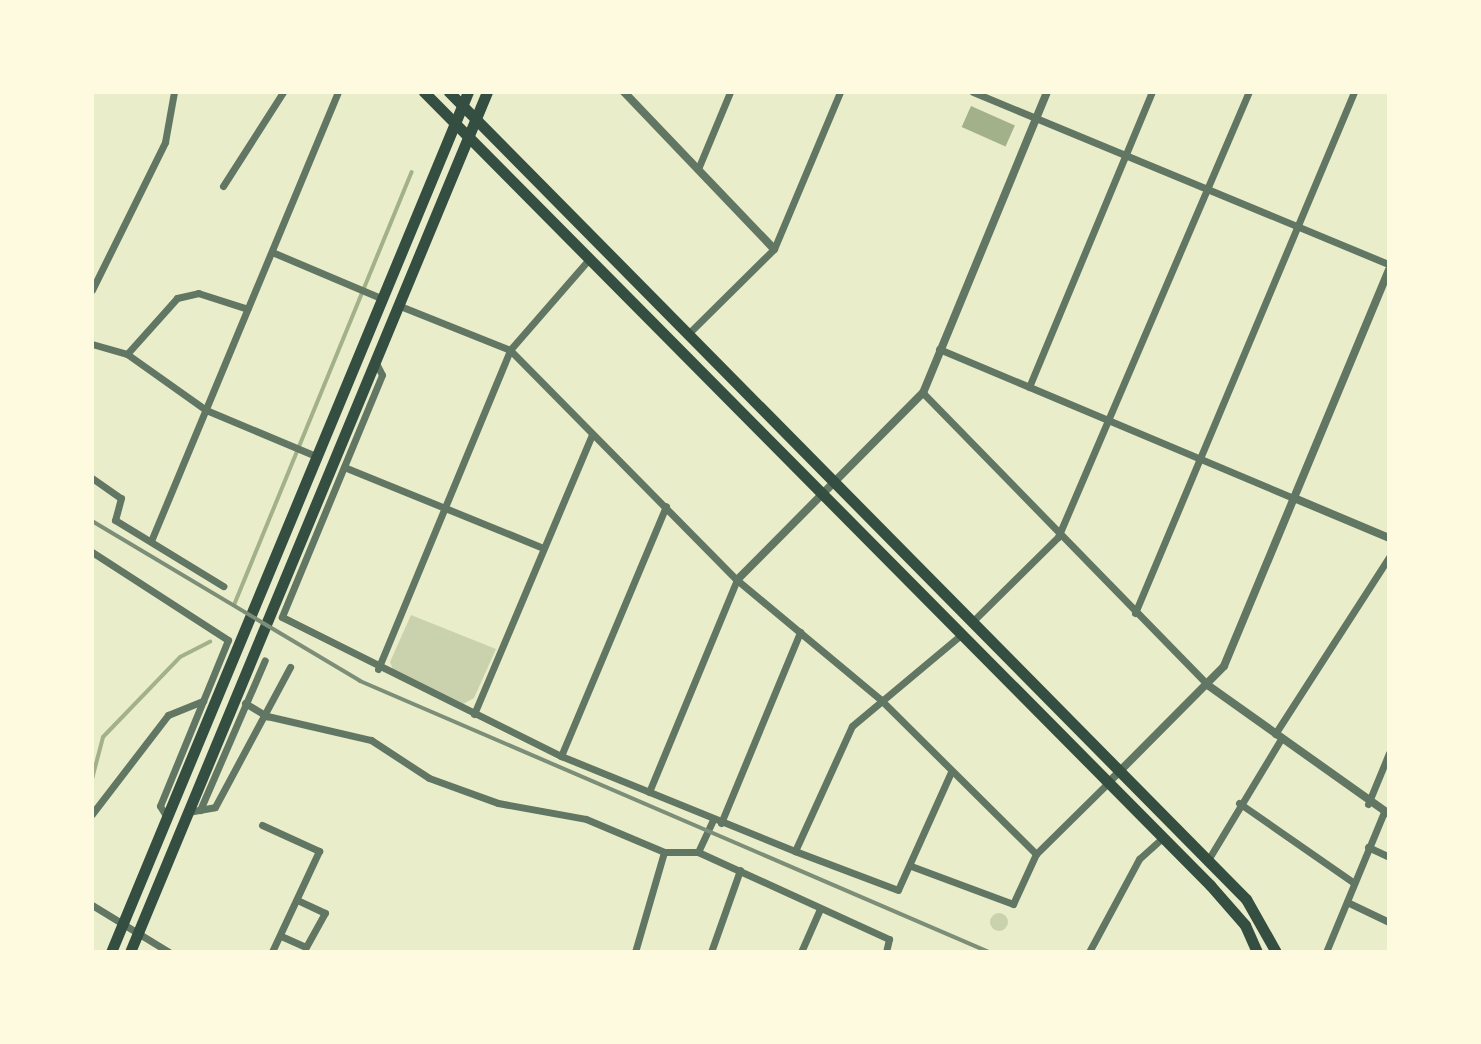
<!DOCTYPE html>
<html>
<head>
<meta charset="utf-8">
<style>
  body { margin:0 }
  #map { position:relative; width:1481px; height:1044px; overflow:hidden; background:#e9edc9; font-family:Arial,sans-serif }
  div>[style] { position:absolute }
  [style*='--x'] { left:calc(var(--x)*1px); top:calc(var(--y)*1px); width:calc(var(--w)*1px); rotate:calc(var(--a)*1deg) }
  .green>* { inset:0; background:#cad2ad }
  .round { border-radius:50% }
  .water>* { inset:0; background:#a3b18a; transform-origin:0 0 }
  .stream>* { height:4px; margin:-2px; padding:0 2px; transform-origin:2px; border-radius:2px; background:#a3b18a }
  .minor>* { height:7px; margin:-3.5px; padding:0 3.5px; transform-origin:3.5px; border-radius:3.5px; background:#617663 }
  .tertiary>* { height:8px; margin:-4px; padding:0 4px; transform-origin:4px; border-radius:4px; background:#617663 }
  .primary>* { height:11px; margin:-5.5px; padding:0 5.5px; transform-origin:5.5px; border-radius:5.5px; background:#344e41 }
  .trunk>* { height:11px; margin:-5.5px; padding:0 5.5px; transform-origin:5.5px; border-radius:5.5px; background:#344e41 }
  .rail>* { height:4px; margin:-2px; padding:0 2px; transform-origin:2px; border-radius:2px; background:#7c8e77 }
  span { translate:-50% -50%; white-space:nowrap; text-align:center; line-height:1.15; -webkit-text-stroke:8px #fefae0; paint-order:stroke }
  .frame { position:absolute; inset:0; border:94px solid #fefae0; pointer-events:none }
</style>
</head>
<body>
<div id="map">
  <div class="green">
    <div style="clip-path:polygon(411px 615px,496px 649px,474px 698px,463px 704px,394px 672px,390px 662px)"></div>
    <div class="round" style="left:990px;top:913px;width:18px;height:18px"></div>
  </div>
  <div class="water">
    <div style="left:971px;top:106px;width:48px;height:23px;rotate:24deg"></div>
  </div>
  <div class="stream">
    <div style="--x:234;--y:605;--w:468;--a:-67.7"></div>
    <div style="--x:92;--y:779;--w:43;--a:-75.3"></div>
    <div style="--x:103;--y:737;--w:111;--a:-46.1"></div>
    <div style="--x:180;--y:657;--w:34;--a:-27"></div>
  </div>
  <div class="minor">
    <div style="--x:973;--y:92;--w:450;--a:22.5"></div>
    <div style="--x:698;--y:169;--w:83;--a:-67.4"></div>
    <div style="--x:223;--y:186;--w:112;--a:-57.4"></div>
    <div style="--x:272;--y:252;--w:118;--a:22.9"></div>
    <div style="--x:92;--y:290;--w:165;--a:-63.7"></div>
    <div style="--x:165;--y:142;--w:51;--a:-79.8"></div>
    <div style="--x:400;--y:306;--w:118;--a:21.8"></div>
    <div style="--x:510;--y:350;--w:323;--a:45.4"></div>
    <div style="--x:737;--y:580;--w:186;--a:39.8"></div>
    <div style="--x:880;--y:699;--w:220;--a:44.8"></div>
    <div style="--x:688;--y:334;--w:121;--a:-44.7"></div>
    <div style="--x:774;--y:249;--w:170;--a:-67.2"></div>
    <div style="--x:92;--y:344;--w:36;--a:16"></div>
    <div style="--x:127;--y:354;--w:75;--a:-48.2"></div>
    <div style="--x:177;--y:298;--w:22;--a:-13"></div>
    <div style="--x:198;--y:293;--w:52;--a:17.7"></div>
    <div style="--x:939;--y:349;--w:385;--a:22.8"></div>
    <div style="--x:127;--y:354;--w:97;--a:35.3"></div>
    <div style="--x:206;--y:410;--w:119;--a:22.7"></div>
    <div style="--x:376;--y:363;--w:13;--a:63"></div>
    <div style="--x:382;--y:375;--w:262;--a:112.5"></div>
    <div style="--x:282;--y:617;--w:312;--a:26.5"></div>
    <div style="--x:561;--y:756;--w:253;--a:22.1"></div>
    <div style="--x:1029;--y:387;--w:320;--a:-67.4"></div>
    <div style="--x:923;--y:393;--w:409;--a:45.7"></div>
    <div style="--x:344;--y:467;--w:215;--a:22.1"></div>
    <div style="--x:92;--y:478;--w:35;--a:35"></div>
    <div style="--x:121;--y:498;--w:23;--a:105"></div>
    <div style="--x:115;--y:520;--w:127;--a:31.4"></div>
    <div style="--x:151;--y:541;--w:486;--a:-67.4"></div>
    <div style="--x:92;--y:552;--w:162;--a:32.9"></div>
    <div style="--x:228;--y:640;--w:179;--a:112.3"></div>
    <div style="--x:160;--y:806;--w:13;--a:58"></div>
    <div style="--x:1135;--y:613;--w:565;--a:-67.2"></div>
    <div style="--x:972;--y:622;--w:121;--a:-44.7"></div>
    <div style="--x:1058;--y:537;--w:484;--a:-66.8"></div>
    <div style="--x:378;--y:669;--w:345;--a:-67.5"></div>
    <div style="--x:510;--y:350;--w:121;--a:-49"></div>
    <div style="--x:245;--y:703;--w:26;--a:31"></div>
    <div style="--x:267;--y:716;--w:107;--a:13"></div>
    <div style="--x:371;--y:740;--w:69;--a:33.2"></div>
    <div style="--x:429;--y:778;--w:73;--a:19.9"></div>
    <div style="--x:498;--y:803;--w:89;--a:10.3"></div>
    <div style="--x:586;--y:819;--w:85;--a:22.9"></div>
    <div style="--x:664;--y:852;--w:34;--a:0"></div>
    <div style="--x:698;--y:852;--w:210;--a:24.5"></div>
    <div style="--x:889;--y:939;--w:13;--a:103"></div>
    <div style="--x:474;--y:714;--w:304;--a:-67.1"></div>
    <div style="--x:1275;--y:734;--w:211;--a:-57.2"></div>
    <div style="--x:561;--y:756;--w:271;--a:-67.2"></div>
    <div style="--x:951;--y:772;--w:129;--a:114.2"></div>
    <div style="--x:898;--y:890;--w:110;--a:-159.3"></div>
    <div style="--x:795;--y:851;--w:137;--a:-65.5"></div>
    <div style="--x:852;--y:726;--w:142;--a:-39.9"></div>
    <div style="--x:649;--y:792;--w:230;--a:-67.5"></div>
    <div style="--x:1239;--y:803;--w:140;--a:34.8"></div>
    <div style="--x:1368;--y:804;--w:55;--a:-67.6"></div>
    <div style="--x:200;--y:810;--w:163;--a:-66.6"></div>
    <div style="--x:188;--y:812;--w:27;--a:-10"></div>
    <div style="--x:215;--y:807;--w:159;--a:-61.8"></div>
    <div style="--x:92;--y:814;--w:125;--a:-52.5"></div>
    <div style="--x:168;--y:715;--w:38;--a:-22"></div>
    <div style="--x:721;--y:823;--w:207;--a:-67.5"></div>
    <div style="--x:262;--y:825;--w:63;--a:24.5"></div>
    <div style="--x:319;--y:851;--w:111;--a:115"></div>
    <div style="--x:1368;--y:847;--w:23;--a:25"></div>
    <div style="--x:698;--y:852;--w:35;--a:-65"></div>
    <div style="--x:1208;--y:860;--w:141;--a:-58.9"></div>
    <div style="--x:911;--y:866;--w:109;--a:20.4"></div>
    <div style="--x:1013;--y:904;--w:55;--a:-65.3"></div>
    <div style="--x:1036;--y:854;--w:100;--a:-44.6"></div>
    <div style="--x:1347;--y:902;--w:47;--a:25.5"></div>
    <div style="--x:92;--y:905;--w:90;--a:31.4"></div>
    <div style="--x:281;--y:936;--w:27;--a:24"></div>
    <div style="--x:306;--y:947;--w:39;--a:-61"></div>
    <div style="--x:325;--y:913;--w:31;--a:-155"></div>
    <div style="--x:635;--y:952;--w:104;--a:-73.8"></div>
    <div style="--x:711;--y:952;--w:87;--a:-70.5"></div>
    <div style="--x:801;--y:952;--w:47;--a:-66.2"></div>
    <div style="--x:1089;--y:952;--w:106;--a:-61.7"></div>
    <div style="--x:1139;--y:859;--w:31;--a:-42"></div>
    <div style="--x:1326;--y:952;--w:152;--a:-67.5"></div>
  </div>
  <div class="tertiary">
    <div style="--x:624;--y:92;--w:217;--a:46.3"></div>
    <div style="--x:1294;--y:498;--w:103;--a:22.8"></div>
    <div style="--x:737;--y:580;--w:264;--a:-45.2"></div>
    <div style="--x:923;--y:393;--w:326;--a:-67.6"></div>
    <div style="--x:1209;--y:686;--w:221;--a:35.4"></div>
    <div style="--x:1107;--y:784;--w:166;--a:-45.2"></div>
    <div style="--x:1224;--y:666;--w:429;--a:-67.4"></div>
  </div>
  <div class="primary">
    <div style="--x:424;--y:92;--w:1117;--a:45.25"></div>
    <div style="--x:1210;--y:885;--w:53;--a:48.8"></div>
    <div style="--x:1245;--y:925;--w:30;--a:66"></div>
    <div style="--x:449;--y:92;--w:1134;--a:45.36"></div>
    <div style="--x:1246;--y:899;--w:61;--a:60.5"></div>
  </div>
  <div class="trunk">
    <div style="--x:111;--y:952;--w:931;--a:-67.46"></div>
    <div style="--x:130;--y:952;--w:931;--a:-67.46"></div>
  </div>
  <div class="rail">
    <div style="--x:92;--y:521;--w:312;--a:30.8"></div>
    <div style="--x:360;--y:681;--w:685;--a:23.31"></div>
  </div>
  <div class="frame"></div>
</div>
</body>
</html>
